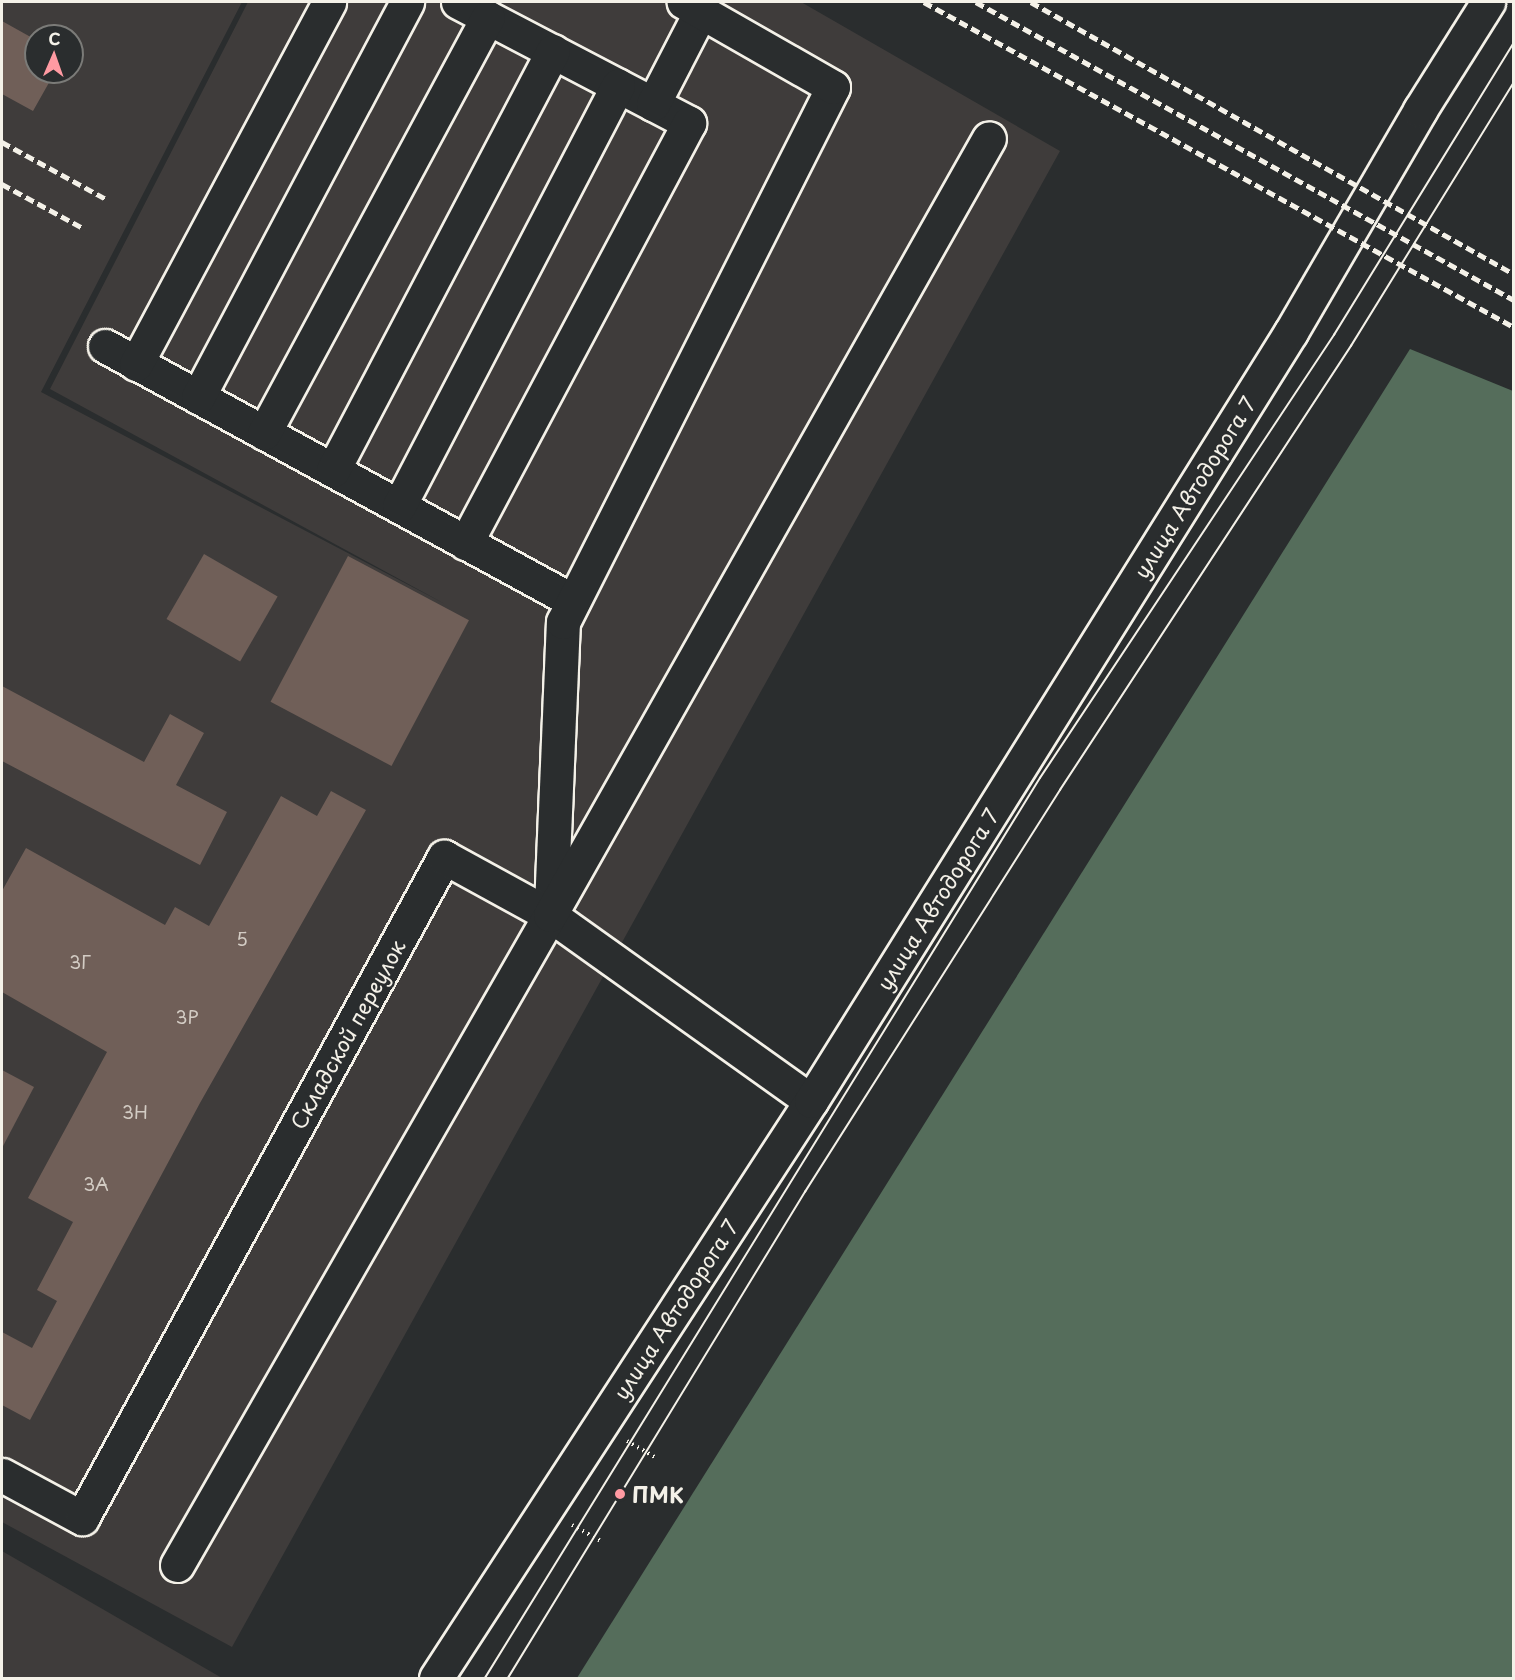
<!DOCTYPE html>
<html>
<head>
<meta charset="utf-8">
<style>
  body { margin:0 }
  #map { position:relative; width:1515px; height:1680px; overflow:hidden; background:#2a2d2e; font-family:"Playpen Sans",sans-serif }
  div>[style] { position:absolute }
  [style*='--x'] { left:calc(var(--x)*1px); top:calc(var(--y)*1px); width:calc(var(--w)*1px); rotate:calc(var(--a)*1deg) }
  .built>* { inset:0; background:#3f3c3b }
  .green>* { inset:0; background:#556d5b }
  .building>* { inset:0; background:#705f58; transform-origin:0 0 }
  .path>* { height:4px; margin-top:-2px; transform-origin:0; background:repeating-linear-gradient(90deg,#f4f1e8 0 1.5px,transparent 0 6px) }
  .roads { filter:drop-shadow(2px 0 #f4f1e8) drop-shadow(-2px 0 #f4f1e8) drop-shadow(0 2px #f4f1e8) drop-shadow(0 -2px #f4f1e8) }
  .minor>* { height:33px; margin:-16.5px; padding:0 16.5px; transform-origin:16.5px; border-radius:16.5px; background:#2a2d2e }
  .tram>* { height:1.5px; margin:-0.75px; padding:0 0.75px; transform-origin:0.75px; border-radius:0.75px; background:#f4f1e8 }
  .rail>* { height:4.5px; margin-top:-2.25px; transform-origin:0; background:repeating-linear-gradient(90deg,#f4f1e8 0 9px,transparent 0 13.5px) }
  .dots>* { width:16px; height:16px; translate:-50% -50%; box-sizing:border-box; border:3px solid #2a2d2e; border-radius:50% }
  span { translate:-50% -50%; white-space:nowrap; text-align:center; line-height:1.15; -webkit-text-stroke:4.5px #2a2d2e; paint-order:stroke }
  .number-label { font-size:18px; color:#d3ccc4 }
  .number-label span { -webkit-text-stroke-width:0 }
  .street-label { font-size:21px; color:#f4f1e8 }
  .poi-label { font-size:21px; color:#f4f1e8; font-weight:700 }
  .left { translate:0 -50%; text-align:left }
  .frame { position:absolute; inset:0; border:3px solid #f4f1e8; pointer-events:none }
  .north { position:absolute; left:24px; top:24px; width:60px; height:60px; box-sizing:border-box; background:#2a2d2e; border:2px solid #7b7b78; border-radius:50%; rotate:2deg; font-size:16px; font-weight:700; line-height:24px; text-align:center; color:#f4f1e8 }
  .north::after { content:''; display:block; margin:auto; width:21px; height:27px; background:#ff9aa2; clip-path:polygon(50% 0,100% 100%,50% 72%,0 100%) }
</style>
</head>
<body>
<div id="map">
  <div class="built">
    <div style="clip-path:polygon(evenodd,2px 2px,242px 2px,41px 392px,445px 604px,50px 389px,248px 2px,801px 2px,1060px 151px,232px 1647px,2px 1522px,2px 2px,36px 36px,72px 36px,72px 72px,36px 72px,36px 36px)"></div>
    <div style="clip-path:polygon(2px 1551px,222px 1678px,2px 1678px)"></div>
  </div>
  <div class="green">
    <div style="clip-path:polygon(1410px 349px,1513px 391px,1513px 1678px,577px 1678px)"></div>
  </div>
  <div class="building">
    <div style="clip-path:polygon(2px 21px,36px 40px,36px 72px,55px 72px,33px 111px,2px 94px)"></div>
    <div style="left:204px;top:554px;width:85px;height:75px;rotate:30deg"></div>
    <div style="left:348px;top:556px;width:137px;height:165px;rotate:28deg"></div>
    <div style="clip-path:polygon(2px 686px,144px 762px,170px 714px,204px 733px,176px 785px,227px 812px,200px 865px,2px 761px)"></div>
    <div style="clip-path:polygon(331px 791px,366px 810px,200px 1103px,30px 1420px,2px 1405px,2px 1332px,32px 1348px,57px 1301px,37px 1290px,73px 1222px,28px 1198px,107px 1052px,2px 992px,2px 891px,26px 848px,165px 925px,175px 907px,209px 926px,281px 796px,317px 816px)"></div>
    <div style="clip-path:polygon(2px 1070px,34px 1087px,2px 1148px)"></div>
  </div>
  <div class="path">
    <div style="--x:627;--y:1441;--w:32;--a:30"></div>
    <div style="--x:572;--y:1525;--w:35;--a:29"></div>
  </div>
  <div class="roads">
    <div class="minor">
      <div style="--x:458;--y:2;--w:261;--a:27.6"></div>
      <div style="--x:689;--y:123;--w:476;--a:118"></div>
      <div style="--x:653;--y:104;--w:105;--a:-62.7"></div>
      <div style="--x:105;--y:346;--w:533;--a:28.58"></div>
      <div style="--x:136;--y:364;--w:410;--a:-61.9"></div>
      <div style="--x:198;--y:397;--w:447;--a:-62.1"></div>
      <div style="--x:264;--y:433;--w:472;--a:-61.7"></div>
      <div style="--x:333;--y:470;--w:473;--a:-62.3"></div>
      <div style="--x:399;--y:506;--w:474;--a:-62.5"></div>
      <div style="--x:551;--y:907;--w:285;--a:-87.6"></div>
      <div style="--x:563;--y:622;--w:599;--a:-63.22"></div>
      <div style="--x:833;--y:87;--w:172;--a:-150.3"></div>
      <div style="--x:2;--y:1475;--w:91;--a:28.3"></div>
      <div style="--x:82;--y:1518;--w:754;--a:-61.29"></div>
      <div style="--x:444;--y:857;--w:121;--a:28.7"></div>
      <div style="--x:550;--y:915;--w:320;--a:35.5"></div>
      <div style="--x:177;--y:1565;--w:749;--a:-60.15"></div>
      <div style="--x:550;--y:915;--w:892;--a:-60.53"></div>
      <div style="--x:436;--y:1678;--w:688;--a:-56.98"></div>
      <div style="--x:811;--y:1101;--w:907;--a:-58.03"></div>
      <div style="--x:1291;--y:332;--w:257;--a:-59.8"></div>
      <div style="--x:1420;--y:110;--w:128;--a:-57.8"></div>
    </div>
  </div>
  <div class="tram">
    <div style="--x:485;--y:1678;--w:1057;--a:-58.34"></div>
    <div style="--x:1040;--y:778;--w:532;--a:-56.43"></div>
    <div style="--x:1334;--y:335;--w:344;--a:-58.4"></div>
    <div style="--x:508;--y:1678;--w:570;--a:-58.57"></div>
    <div style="--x:805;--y:1192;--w:476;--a:-57.6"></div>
    <div style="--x:1060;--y:790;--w:531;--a:-56.76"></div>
    <div style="--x:1351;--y:346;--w:310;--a:-58.3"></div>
  </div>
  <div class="rail">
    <div style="--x:924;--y:2;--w:674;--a:28.85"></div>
    <div style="--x:976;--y:2;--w:615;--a:28.98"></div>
    <div style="--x:1031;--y:2;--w:554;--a:29.39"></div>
    <div style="--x:2;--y:142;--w:119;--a:28.7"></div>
    <div style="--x:2;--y:184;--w:94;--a:28.5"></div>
  </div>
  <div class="dots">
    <div style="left:620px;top:1494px;background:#ff9aa2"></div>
  </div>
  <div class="number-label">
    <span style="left:242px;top:939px">5</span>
    <span style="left:80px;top:962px">3Г</span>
    <span style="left:187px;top:1017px">3Р</span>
    <span style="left:135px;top:1112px">3Н</span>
    <span style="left:96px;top:1184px">3А</span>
  </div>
  <div class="street-label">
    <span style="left:1194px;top:487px;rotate:-58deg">улица Автодорога 7</span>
    <span style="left:937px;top:899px;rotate:-58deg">улица Автодорога 7</span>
    <span style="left:347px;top:1034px;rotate:-61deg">Складской переулок</span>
    <span style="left:675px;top:1309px;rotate:-57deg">улица Автодорога 7</span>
  </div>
  <div class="poi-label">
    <span class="left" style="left:632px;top:1494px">ПМК</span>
  </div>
  <div class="frame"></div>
  <div class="north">С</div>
</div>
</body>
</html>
